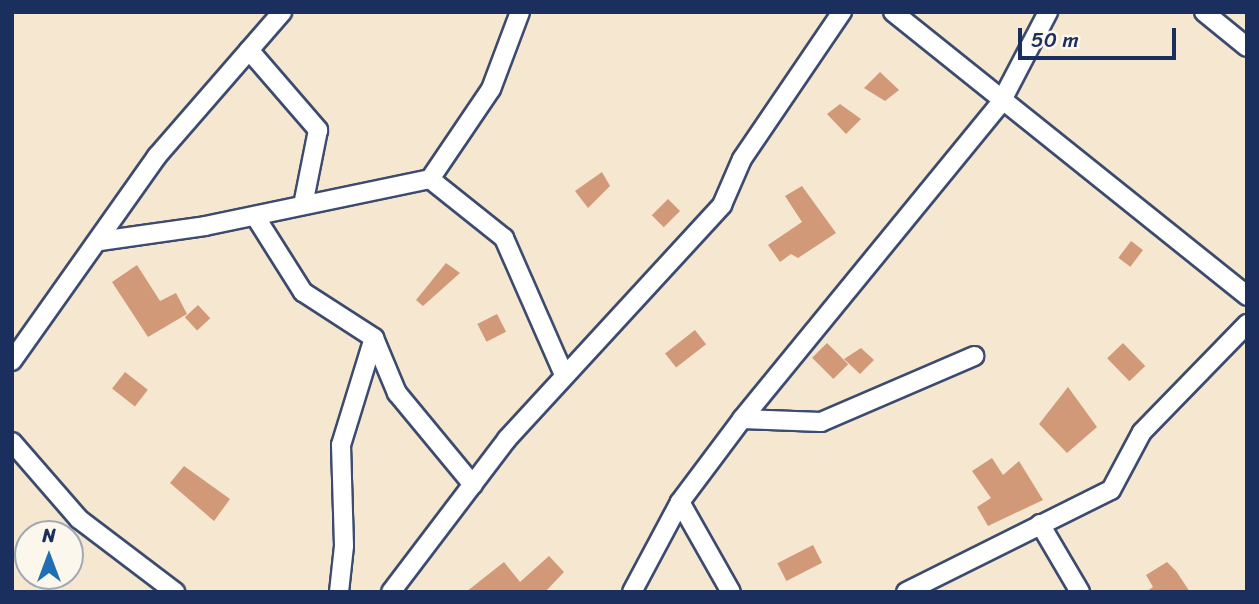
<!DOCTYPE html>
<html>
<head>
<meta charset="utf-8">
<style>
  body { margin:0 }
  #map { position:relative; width:1259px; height:604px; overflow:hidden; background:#f5e7d0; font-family:Sriracha,sans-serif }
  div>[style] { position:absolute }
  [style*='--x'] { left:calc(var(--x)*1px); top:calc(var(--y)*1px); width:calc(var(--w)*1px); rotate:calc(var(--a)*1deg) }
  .building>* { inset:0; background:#d29978; transform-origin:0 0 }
  .roads { filter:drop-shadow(2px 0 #3c4b6f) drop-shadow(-2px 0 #3c4b6f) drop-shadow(0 2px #3c4b6f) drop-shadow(0 -2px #3c4b6f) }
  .minor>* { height:18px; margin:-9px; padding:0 9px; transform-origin:9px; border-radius:9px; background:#fff }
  span { translate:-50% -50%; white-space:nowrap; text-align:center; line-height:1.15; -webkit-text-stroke:7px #fbf7ec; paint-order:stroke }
  .frame { position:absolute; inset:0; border:14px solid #1b2f5e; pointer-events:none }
  .north { position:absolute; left:14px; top:520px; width:70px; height:70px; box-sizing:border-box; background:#fbf7ec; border:2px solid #a1a7b3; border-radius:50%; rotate:0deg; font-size:19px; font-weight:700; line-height:28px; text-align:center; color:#1b2f5e }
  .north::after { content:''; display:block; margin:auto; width:24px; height:32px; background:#1f6fb2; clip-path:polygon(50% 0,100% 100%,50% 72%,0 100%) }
  .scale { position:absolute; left:1018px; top:28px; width:158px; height:32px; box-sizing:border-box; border:4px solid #1b2f5e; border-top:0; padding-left:9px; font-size:21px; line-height:24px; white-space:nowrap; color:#1b2f5e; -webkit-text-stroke:5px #fbf7ec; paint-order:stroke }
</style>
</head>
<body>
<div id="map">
  <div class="building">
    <div style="clip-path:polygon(880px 72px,899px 90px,885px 101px,864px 88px)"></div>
    <div style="clip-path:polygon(840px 104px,861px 119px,846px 134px,827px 114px)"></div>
    <div style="clip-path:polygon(602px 172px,610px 186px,588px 208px,575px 191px)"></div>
    <div style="clip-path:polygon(802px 186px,836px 233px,798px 258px,791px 254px,780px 262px,768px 245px,802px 222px,785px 196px)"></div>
    <div style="left:668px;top:199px;width:17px;height:23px;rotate:45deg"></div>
    <div style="left:1131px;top:241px;width:15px;height:21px;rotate:37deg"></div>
    <div style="clip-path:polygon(446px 263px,460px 273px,423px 306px,416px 300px)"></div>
    <div style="clip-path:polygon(137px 265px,160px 301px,176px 293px,187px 314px,148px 337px,112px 282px)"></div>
    <div style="left:198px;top:305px;width:18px;height:18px;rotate:47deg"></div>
    <div style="left:497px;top:314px;width:20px;height:22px;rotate:63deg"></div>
    <div style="left:695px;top:330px;width:18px;height:38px;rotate:52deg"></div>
    <div style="left:827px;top:343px;width:30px;height:21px;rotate:45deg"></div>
    <div style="left:1123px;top:343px;width:32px;height:22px;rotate:46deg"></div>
    <div style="clip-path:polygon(861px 348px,874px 360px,860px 374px,844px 359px)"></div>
    <div style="left:125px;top:372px;width:29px;height:21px;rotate:38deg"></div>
    <div style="clip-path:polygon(1068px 387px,1097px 427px,1067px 453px,1039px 424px)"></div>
    <div style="clip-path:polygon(992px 458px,1003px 475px,1019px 461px,1043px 500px,988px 526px,977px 507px,991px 498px,972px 471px)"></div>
    <div style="clip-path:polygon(184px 466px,230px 499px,214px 521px,170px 483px)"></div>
    <div style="left:813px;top:545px;width:20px;height:40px;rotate:63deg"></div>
    <div style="clip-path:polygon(549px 556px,564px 572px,545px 592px,466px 592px,504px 562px,520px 582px)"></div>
    <div style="clip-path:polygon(1167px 562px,1176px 571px,1190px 592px,1146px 592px,1153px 587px,1146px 575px)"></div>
  </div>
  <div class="roads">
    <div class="minor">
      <div style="--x:520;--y:12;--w:82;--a:110.6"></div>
      <div style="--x:491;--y:89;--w:109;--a:124.1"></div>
      <div style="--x:430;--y:179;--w:95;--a:38.6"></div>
      <div style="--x:504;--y:238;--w:150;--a:66.3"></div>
      <div style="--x:893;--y:12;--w:454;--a:38.7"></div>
      <div style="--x:1204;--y:12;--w:55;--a:39.1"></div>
      <div style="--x:249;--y:50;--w:106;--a:49.2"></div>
      <div style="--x:318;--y:130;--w:76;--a:101.3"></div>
      <div style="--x:255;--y:216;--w:90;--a:57.7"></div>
      <div style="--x:303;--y:292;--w:85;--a:32.9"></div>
      <div style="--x:374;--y:338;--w:60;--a:67.3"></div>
      <div style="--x:397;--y:393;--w:119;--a:50.4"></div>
      <div style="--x:100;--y:241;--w:106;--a:-8.1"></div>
      <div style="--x:205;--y:226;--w:230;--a:-11.8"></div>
      <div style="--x:12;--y:361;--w:251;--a:-54.7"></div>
      <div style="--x:157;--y:156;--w:191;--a:-49"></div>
      <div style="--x:742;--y:419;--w:79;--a:2.2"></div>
      <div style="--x:821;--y:422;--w:167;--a:-23.3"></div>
      <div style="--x:12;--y:442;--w:102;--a:49"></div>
      <div style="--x:79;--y:519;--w:121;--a:37.2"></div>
      <div style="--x:680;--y:502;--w:103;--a:60.5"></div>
      <div style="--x:1040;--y:524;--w:79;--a:59.5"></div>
      <div style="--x:339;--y:592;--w:46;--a:-83.8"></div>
      <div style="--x:344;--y:546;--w:101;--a:-91.7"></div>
      <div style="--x:341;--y:445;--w:112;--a:-72.9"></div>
      <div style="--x:391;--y:592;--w:192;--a:-52.8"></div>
      <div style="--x:507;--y:439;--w:318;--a:-47.4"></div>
      <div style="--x:722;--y:205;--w:50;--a:-66.5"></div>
      <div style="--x:742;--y:159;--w:178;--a:-55.8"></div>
      <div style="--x:632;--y:592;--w:102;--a:-61.9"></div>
      <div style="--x:680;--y:502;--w:104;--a:-53.2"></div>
      <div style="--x:742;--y:419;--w:409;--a:-50.7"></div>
      <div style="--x:1001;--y:102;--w:102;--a:-62.4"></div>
      <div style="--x:906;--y:592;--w:229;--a:-26.5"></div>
      <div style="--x:1111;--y:490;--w:66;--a:-61.9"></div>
      <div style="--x:1142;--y:432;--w:151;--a:-45.8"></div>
    </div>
  </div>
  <div class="frame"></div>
  <div class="north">N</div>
  <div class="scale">50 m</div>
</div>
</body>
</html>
